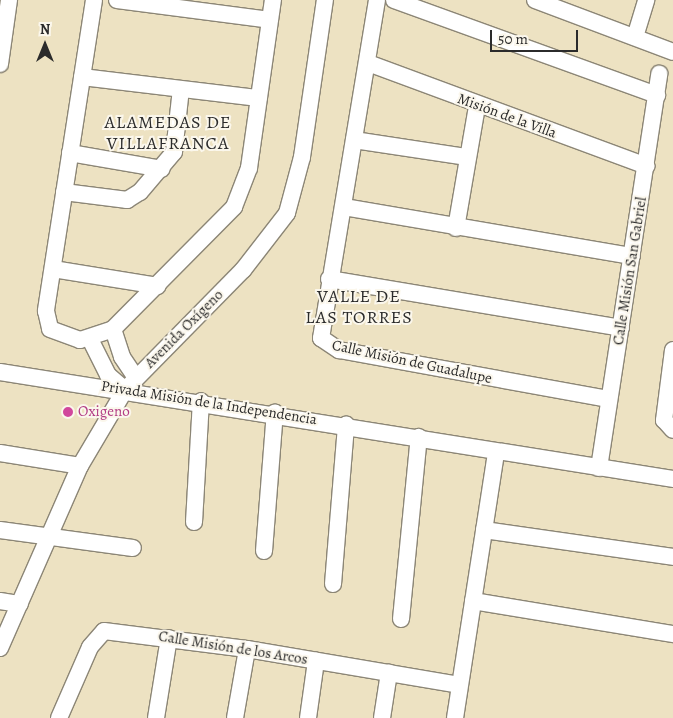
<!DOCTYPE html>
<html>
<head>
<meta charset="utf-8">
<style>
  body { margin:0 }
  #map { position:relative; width:673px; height:718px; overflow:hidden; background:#ede2c2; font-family:Alegreya,serif }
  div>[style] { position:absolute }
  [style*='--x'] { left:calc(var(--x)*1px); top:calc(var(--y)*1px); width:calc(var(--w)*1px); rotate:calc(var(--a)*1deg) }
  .roads { filter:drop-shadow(1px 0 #8c8676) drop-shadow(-1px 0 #8c8676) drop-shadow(0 1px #8c8676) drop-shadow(0 -1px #8c8676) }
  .minor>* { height:16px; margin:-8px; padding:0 8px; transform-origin:8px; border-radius:8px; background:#fff }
  .dots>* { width:14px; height:14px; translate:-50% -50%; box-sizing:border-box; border:2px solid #fbf7ec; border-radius:50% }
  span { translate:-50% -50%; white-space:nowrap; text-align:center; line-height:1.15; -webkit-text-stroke:4px #fbf7ec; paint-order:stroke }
  .street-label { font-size:15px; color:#2b2b2b }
  .hotel-label { font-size:15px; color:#b23c85 }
  .left { translate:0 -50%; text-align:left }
  .quarter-label { font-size:18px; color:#2b2b2b; letter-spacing:1px }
  .north { position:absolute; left:20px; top:20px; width:50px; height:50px; -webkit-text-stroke:4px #fbf7ec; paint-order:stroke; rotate:0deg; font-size:14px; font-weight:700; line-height:20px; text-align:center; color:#2b2b2b }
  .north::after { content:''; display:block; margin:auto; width:18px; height:22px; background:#2b2b2b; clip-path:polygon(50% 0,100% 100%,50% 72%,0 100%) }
  .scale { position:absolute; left:490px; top:30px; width:88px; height:22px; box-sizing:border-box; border:2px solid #2b2b2b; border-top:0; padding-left:6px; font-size:15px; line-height:18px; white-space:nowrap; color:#2b2b2b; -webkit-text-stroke:4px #fbf7ec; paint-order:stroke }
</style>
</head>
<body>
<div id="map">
  <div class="roads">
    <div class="minor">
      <div style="--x:94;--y:0;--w:315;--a:98.8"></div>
      <div style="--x:46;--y:311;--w:18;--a:77"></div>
      <div style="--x:50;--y:329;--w:32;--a:20"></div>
      <div style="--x:80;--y:340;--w:35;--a:-18"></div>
      <div style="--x:113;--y:329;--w:172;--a:-45.2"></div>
      <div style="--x:234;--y:207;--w:42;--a:-69"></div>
      <div style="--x:249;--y:168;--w:170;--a:-81.9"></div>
      <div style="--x:117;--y:0;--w:154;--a:7.4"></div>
      <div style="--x:377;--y:0;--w:343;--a:99.4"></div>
      <div style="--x:321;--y:338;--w:22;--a:34"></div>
      <div style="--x:339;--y:350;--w:273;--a:10.3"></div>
      <div style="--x:394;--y:0;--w:280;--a:19.9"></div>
      <div style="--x:535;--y:0;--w:147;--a:20.6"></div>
      <div style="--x:635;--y:37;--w:39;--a:-73"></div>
      <div style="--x:368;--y:63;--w:297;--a:20.3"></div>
      <div style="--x:0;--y:64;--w:65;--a:-82"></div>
      <div style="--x:82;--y:77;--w:178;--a:6.8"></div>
      <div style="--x:354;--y:140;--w:113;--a:8.6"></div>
      <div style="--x:70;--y:153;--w:93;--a:9.9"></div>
      <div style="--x:64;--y:192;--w:64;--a:7.2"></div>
      <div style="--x:127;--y:200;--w:15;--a:-32"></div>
      <div style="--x:140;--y:192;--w:52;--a:-49.6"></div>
      <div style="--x:174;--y:152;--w:63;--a:-83.7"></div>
      <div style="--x:344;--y:207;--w:292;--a:9.7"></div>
      <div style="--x:456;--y:228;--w:124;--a:-80.2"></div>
      <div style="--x:53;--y:269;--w:106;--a:9.2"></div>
      <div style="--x:329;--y:279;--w:296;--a:9.5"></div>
      <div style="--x:113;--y:329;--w:29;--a:72"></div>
      <div style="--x:122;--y:357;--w:25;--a:56"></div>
      <div style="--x:90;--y:339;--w:40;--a:63.4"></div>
      <div style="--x:108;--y:375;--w:23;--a:41"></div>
      <div style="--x:673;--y:350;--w:71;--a:97.3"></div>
      <div style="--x:664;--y:420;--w:13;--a:48"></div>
      <div style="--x:0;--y:372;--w:681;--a:9.03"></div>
      <div style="--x:0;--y:453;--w:81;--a:9.2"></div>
      <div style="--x:599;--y:468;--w:399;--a:-81.3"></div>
      <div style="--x:194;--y:522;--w:121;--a:-86.7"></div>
      <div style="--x:0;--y:530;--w:134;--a:7.7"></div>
      <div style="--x:484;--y:530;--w:191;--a:8.1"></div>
      <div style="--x:264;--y:551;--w:139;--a:-85.5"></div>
      <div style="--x:333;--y:584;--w:160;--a:-85.3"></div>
      <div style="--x:0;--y:601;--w:20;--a:9"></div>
      <div style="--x:473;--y:601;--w:203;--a:9.4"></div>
      <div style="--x:401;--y:619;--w:183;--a:-84.4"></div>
      <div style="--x:0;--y:648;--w:199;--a:-66.3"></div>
      <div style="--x:80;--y:466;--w:88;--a:-59.4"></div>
      <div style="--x:125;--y:390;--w:168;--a:-45.5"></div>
      <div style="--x:243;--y:270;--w:72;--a:-52.3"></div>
      <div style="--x:287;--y:213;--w:58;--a:-75"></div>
      <div style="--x:302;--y:157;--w:159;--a:-81.7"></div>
      <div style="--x:59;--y:718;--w:77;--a:-66.4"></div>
      <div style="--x:90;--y:647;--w:21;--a:-49"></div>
      <div style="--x:104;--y:631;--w:144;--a:7.2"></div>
      <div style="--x:247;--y:649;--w:215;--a:9.6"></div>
      <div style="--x:156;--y:718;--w:81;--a:-80.8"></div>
      <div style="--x:235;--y:718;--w:70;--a:-80.1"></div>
      <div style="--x:308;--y:718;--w:58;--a:-82"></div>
      <div style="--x:382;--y:718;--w:46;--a:-81.2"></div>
      <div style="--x:455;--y:718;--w:269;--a:-81.2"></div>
    </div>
  </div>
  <div class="dots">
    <div style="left:68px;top:412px;background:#d1479c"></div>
  </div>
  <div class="street-label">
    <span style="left:507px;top:116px;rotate:20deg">Misión de la Villa</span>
    <span style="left:630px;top:271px;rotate:-81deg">Calle Misión San Gabriel</span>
    <span style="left:184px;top:329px;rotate:-45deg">Avenida Oxígeno</span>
    <span style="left:412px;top:362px;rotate:12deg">Calle Misión de Guadalupe</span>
    <span style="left:209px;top:403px;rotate:9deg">Privada Misión de la Independencia</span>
    <span style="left:233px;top:648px;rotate:9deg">Calle Misión de los Arcos</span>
  </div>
  <div class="hotel-label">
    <span class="left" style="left:78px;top:412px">Oxigeno</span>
  </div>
  <div class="quarter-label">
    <span style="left:168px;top:133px">ALAMEDAS DE<br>VILLAFRANCA</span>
    <span style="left:359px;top:307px">VALLE DE<br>LAS TORRES</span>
  </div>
  <div class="north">N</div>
  <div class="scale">50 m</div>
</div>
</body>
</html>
